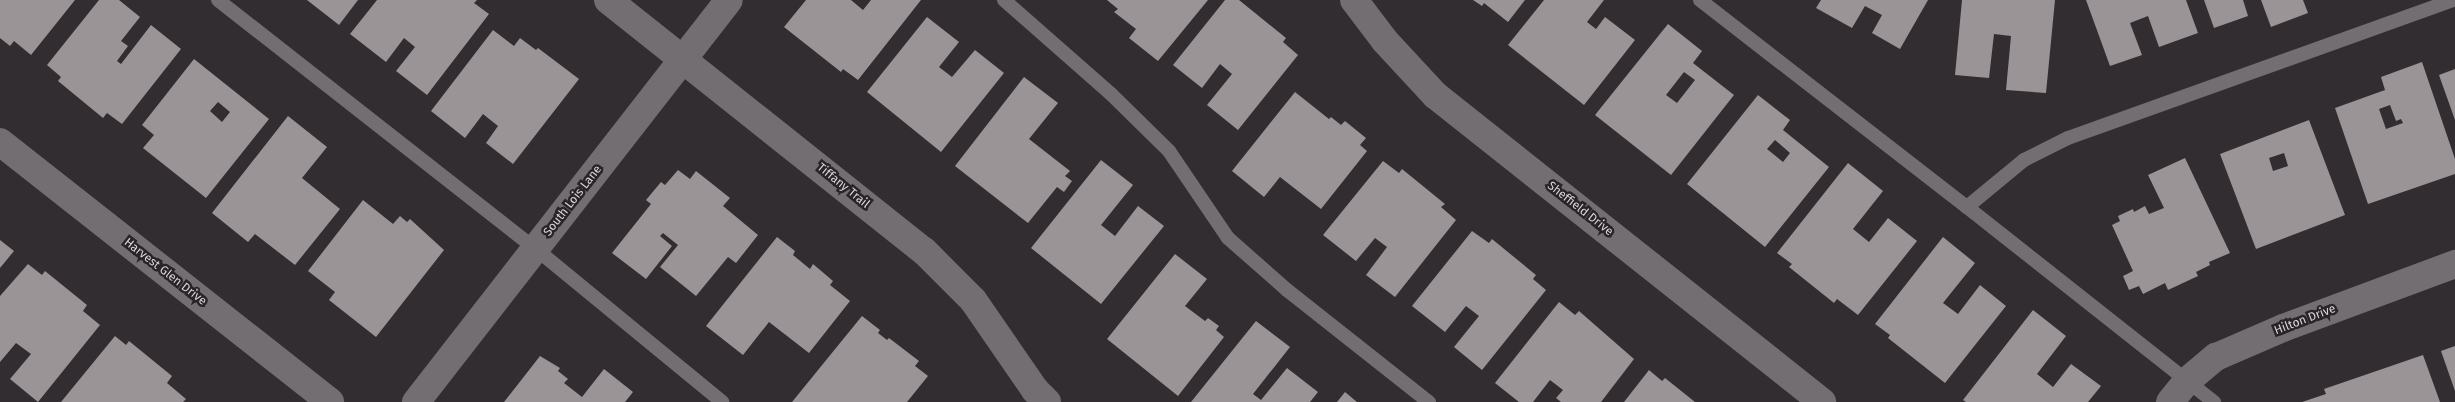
<!DOCTYPE html>
<html>
<head>
<meta charset="utf-8">
<style>
  body { margin:0 }
  #map { position:relative; width:2455px; height:402px; overflow:hidden; background:#322d31; font-family:"Fira Sans",sans-serif }
  div>[style] { position:absolute }
  [style*='--x'] { left:calc(var(--x)*1px); top:calc(var(--y)*1px); width:calc(var(--w)*1px); rotate:calc(var(--a)*1deg) }
  .building>* { inset:0; background:#9b9496 }
  .service>* { height:14px; margin:-7px; padding:0 7px; transform-origin:7px; border-radius:7px; background:#736e72 }
  .minor>* { height:28px; margin:-14px; padding:0 14px; transform-origin:14px; border-radius:14px; background:#736e72 }
  span { translate:-50% -50%; white-space:nowrap; text-align:center; line-height:1.15; -webkit-text-stroke:5px #282427; paint-order:stroke }
  .street-label { font-size:12px; color:#dbd8da }
</style>
</head>
<body>
<div id="map">
  <div class="building">
    <div style="clip-path:polygon(0 0,75px 0,31px 55px,14px 41px,10px 46px,0 38px)"></div>
    <div style="clip-path:polygon(99px 0,119px 0,140px 17px,121px 41px,128px 46px,117px 61px,121px 64px,151px 25px,181px 49px,122px 124px,107px 113px,103px 118px,58px 81px,61px 77px,47px 65px)"></div>
    <div style="clip-path:polygon(307px 0,358px 0,339px 25px)"></div>
    <div style="clip-path:polygon(377px 0,477px 0,474px 3px,489px 14px,427px 95px,396px 71px,415px 47px,404px 38px,386px 62px,350px 34px)"></div>
    <div style="clip-path:polygon(806px 0,851px 0,863px 10px,871px 0,921px 0,858px 80px,843px 69px,841px 72px,784px 27px)"></div>
    <div style="clip-path:polygon(1107px 0,1208px 0,1158px 61px,1129px 38px,1136px 29px,1114px 12px,1118px 9px)"></div>
    <div style="clip-path:polygon(1225px 0,1239px 0,1286px 38px,1283px 42px,1298px 55px,1238px 130px,1207px 105px,1232px 74px,1220px 64px,1202px 88px,1173px 65px)"></div>
    <div style="clip-path:polygon(1473px 0,1525px 0,1508px 22px,1484px 3px,1482px 6px)"></div>
    <div style="clip-path:polygon(1544px 0,1604px 0,1587px 22px,1596px 29px,1605px 17px,1635px 40px,1584px 105px,1508px 45px)"></div>
    <div style="clip-path:polygon(1821px 0,1928px 0,1900px 49px,1872px 33px,1882px 15px,1865px 6px,1852px 28px,1816px 8px)"></div>
    <div style="clip-path:polygon(1962px 0,2055px 0,2046px 93px,2006px 90px,2011px 36px,1994px 34px,1989px 78px,1955px 75px)"></div>
    <div style="clip-path:polygon(2086px 0,2186px 0,2198px 33px,2159px 47px,2148px 16px,2130px 23px,2142px 55px,2110px 66px)"></div>
    <div style="clip-path:polygon(2204px 0,2243px 0,2248px 16px,2214px 28px)"></div>
    <div style="clip-path:polygon(2261px 0,2303px 0,2308px 13px,2271px 27px)"></div>
    <div style="clip-path:polygon(927px 17px,959px 42px,939px 67px,952px 77px,975px 50px,1004px 73px,941px 152px,867px 92px)"></div>
    <div style="clip-path:polygon(evenodd,1668px 24px,1702px 51px,1693px 63px,1734px 95px,1671px 175px,1595px 115px,1668px 24px,1684px 72px,1695px 80px,1677px 103px,1666px 95px,1684px 72px)"></div>
    <div style="clip-path:polygon(493px 30px,514px 46px,520px 38px,536px 50px,538px 48px,579px 79px,513px 164px,486px 143px,498px 126px,483px 114px,465px 138px,431px 111px)"></div>
    <div style="clip-path:polygon(evenodd,194px 59px,269px 119px,206px 198px,143px 148px,154px 135px,142px 125px,194px 59px,218px 102px,230px 112px,222px 122px,210px 111px,218px 102px)"></div>
    <div style="clip-path:polygon(evenodd,2422px 62px,2455px 159px,2455px 174px,2368px 204px,2335px 108px,2385px 90px,2381px 77px,2422px 62px,2390px 105px,2396px 121px,2401px 119px,2403px 123px,2386px 129px,2379px 109px,2390px 105px)"></div>
    <div style="clip-path:polygon(2455px 69px,2455px 120px,2439px 75px)"></div>
    <div style="clip-path:polygon(1024px 77px,1058px 103px,1029px 139px,1070px 171px,1065px 176px,1072px 181px,1064px 192px,1057px 187px,1028px 223px,955px 166px)"></div>
    <div style="clip-path:polygon(1295px 92px,1329px 119px,1331px 117px,1341px 125px,1345px 121px,1366px 138px,1360px 145px,1367px 151px,1321px 209px,1280px 177px,1264px 197px,1232px 171px)"></div>
    <div style="clip-path:polygon(evenodd,1758px 95px,1790px 120px,1783px 130px,1829px 167px,1765px 247px,1687px 184px,1758px 95px,1775px 140px,1790px 153px,1783px 162px,1767px 149px,1775px 140px)"></div>
    <div style="clip-path:polygon(288px 116px,327px 147px,302px 178px,340px 209px,295px 265px,255px 234px,248px 242px,212px 213px)"></div>
    <div style="clip-path:polygon(evenodd,2309px 120px,2345px 215px,2256px 249px,2220px 154px,2309px 120px,2284px 153px,2288px 166px,2273px 171px,2269px 158px,2284px 153px)"></div>
    <div style="clip-path:polygon(2185px 158px,2230px 253px,2209px 262px,2210px 265px,2196px 272px,2198px 276px,2168px 290px,2165px 283px,2143px 294px,2139px 286px,2129px 290px,2123px 276px,2133px 271px,2112px 225px,2120px 221px,2118px 216px,2133px 209px,2134px 212px,2145px 206px,2149px 214px,2164px 208px,2148px 175px)"></div>
    <div style="clip-path:polygon(1101px 160px,1133px 185px,1101px 225px,1115px 236px,1138px 206px,1164px 226px,1101px 304px,1031px 248px)"></div>
    <div style="clip-path:polygon(1383px 161px,1399px 173px,1402px 169px,1445px 204px,1441px 207px,1456px 220px,1395px 297px,1366px 275px,1387px 247px,1375px 238px,1356px 261px,1323px 235px)"></div>
    <div style="clip-path:polygon(1848px 163px,1883px 191px,1853px 229px,1869px 242px,1888px 218px,1917px 241px,1858px 315px,1837px 299px,1834px 303px,1789px 267px,1792px 264px,1777px 253px)"></div>
    <div style="clip-path:polygon(678px 170px,690px 179px,696px 171px,730px 198px,723px 206px,758px 235px,736px 263px,728px 257px,696px 296px,660px 267px,678px 245px,663px 233px,660px 236px,672px 246px,646px 279px,612px 253px,651px 204px,646px 200px,661px 182px,665px 185px)"></div>
    <div style="clip-path:polygon(363px 200px,393px 224px,400px 216px,407px 222px,410px 219px,444px 250px,376px 337px,329px 300px,335px 292px,308px 271px)"></div>
    <div style="clip-path:polygon(1472px 231px,1489px 243px,1492px 239px,1536px 275px,1533px 279px,1546px 290px,1482px 370px,1454px 347px,1479px 316px,1466px 306px,1445px 332px,1412px 306px)"></div>
    <div style="clip-path:polygon(777px 237px,795px 251px,793px 255px,810px 269px,813px 264px,833px 281px,830px 285px,850px 301px,809px 353px,769px 322px,743px 355px,706px 326px)"></div>
    <div style="clip-path:polygon(1943px 237px,1975px 263px,1943px 303px,1958px 314px,1980px 285px,2006px 306px,1945px 383px,1888px 338px,1890px 335px,1875px 324px)"></div>
    <div style="clip-path:polygon(0 240px,14px 251px,0 268px)"></div>
    <div style="clip-path:polygon(1175px 254px,1207px 279px,1185px 306px,1205px 321px,1208px 318px,1219px 326px,1216px 330px,1224px 337px,1178px 396px,1107px 339px)"></div>
    <div style="clip-path:polygon(28px 264px,42px 275px,45px 271px,87px 305px,83px 311px,100px 325px,38px 402px,10px 379px,31px 354px,16px 343px,0 362px,0 296px)"></div>
    <div style="clip-path:polygon(1559px 302px,1575px 315px,1579px 311px,1634px 359px,1601px 402px,1561px 402px,1556px 398px,1563px 390px,1550px 380px,1533px 402px,1519px 402px,1495px 383px)"></div>
    <div style="clip-path:polygon(2033px 310px,2066px 336px,2037px 374px,2053px 387px,2071px 364px,2101px 386px,2088px 402px,1966px 402px,1963px 400px)"></div>
    <div style="clip-path:polygon(862px 316px,880px 330px,878px 333px,887px 340px,889px 338px,919px 361px,915px 366px,928px 376px,907px 402px,792px 402px)"></div>
    <div style="clip-path:polygon(1256px 321px,1290px 347px,1253px 394px,1261px 400px,1287px 368px,1318px 392px,1310px 402px,1191px 402px)"></div>
    <div style="clip-path:polygon(115px 336px,126px 345px,129px 341px,172px 376px,167px 383px,186px 399px,183px 402px,61px 402px)"></div>
    <div style="clip-path:polygon(2455px 346px,2455px 391px,2441px 351px)"></div>
    <div style="clip-path:polygon(2423px 355px,2440px 402px,2302px 402px,2326px 394px,2324px 389px)"></div>
    <div style="clip-path:polygon(540px 356px,560px 368px,558px 371px,568px 379px,564px 383px,582px 397px,604px 369px,633px 392px,625px 402px,504px 402px)"></div>
    <div style="clip-path:polygon(1649px 370px,1662px 381px,1665px 378px,1695px 402px,1624px 402px)"></div>
    <div style="clip-path:polygon(1345px 392px,1357px 402px,1337px 402px)"></div>
  </div>
  <div class="service">
    <div style="--x:218;--y:0;--w:404;--a:38.1"></div>
    <div style="--x:536;--y:249;--w:241;--a:39.4"></div>
    <div style="--x:1004;--y:0;--w:142;--a:41.3"></div>
    <div style="--x:1111;--y:94;--w:81;--a:44.5"></div>
    <div style="--x:1169;--y:151;--w:105;--a:55.9"></div>
    <div style="--x:1228;--y:238;--w:79;--a:41.4"></div>
    <div style="--x:1287;--y:290;--w:181;--a:38.3"></div>
    <div style="--x:1700;--y:0;--w:338;--a:37.8"></div>
    <div style="--x:1967;--y:207;--w:74;--a:-39.5"></div>
    <div style="--x:2024;--y:160;--w:49;--a:-26.6"></div>
    <div style="--x:2068;--y:138;--w:410;--a:-19.7"></div>
    <div style="--x:1967;--y:207;--w:315;--a:38.3"></div>
  </div>
  <div class="minor">
    <div style="--x:608;--y:0;--w:404;--a:38.5"></div>
    <div style="--x:924;--y:251;--w:69;--a:45"></div>
    <div style="--x:973;--y:300;--w:109;--a:55.4"></div>
    <div style="--x:1035;--y:390;--w:17;--a:45"></div>
    <div style="--x:1354;--y:0;--w:51;--a:52.9"></div>
    <div style="--x:1385;--y:41;--w:74;--a:47.2"></div>
    <div style="--x:1435;--y:95;--w:494;--a:38.4"></div>
    <div style="--x:0;--y:142;--w:420;--a:38.2"></div>
    <div style="--x:416;--y:402;--w:509;--a:-52.1"></div>
    <div style="--x:2170;--y:402;--w:27;--a:-51"></div>
    <div style="--x:2187;--y:381;--w:38;--a:-40"></div>
    <div style="--x:2216;--y:357;--w:73;--a:-23.4"></div>
    <div style="--x:2283;--y:328;--w:184;--a:-20.4"></div>
  </div>
  <div class="street-label">
    <span style="left:843px;top:186px;rotate:39deg">Tiffany Trail</span>
    <span style="left:573px;top:201px;rotate:-52deg">South Lois Lane</span>
    <span style="left:1580px;top:209px;rotate:38deg">Sheffield Drive</span>
    <span style="left:165px;top:272px;rotate:38deg">Harvest Glen Drive</span>
    <span style="left:2305px;top:320px;rotate:-21deg">Hilton Drive</span>
  </div>
</div>
</body>
</html>
